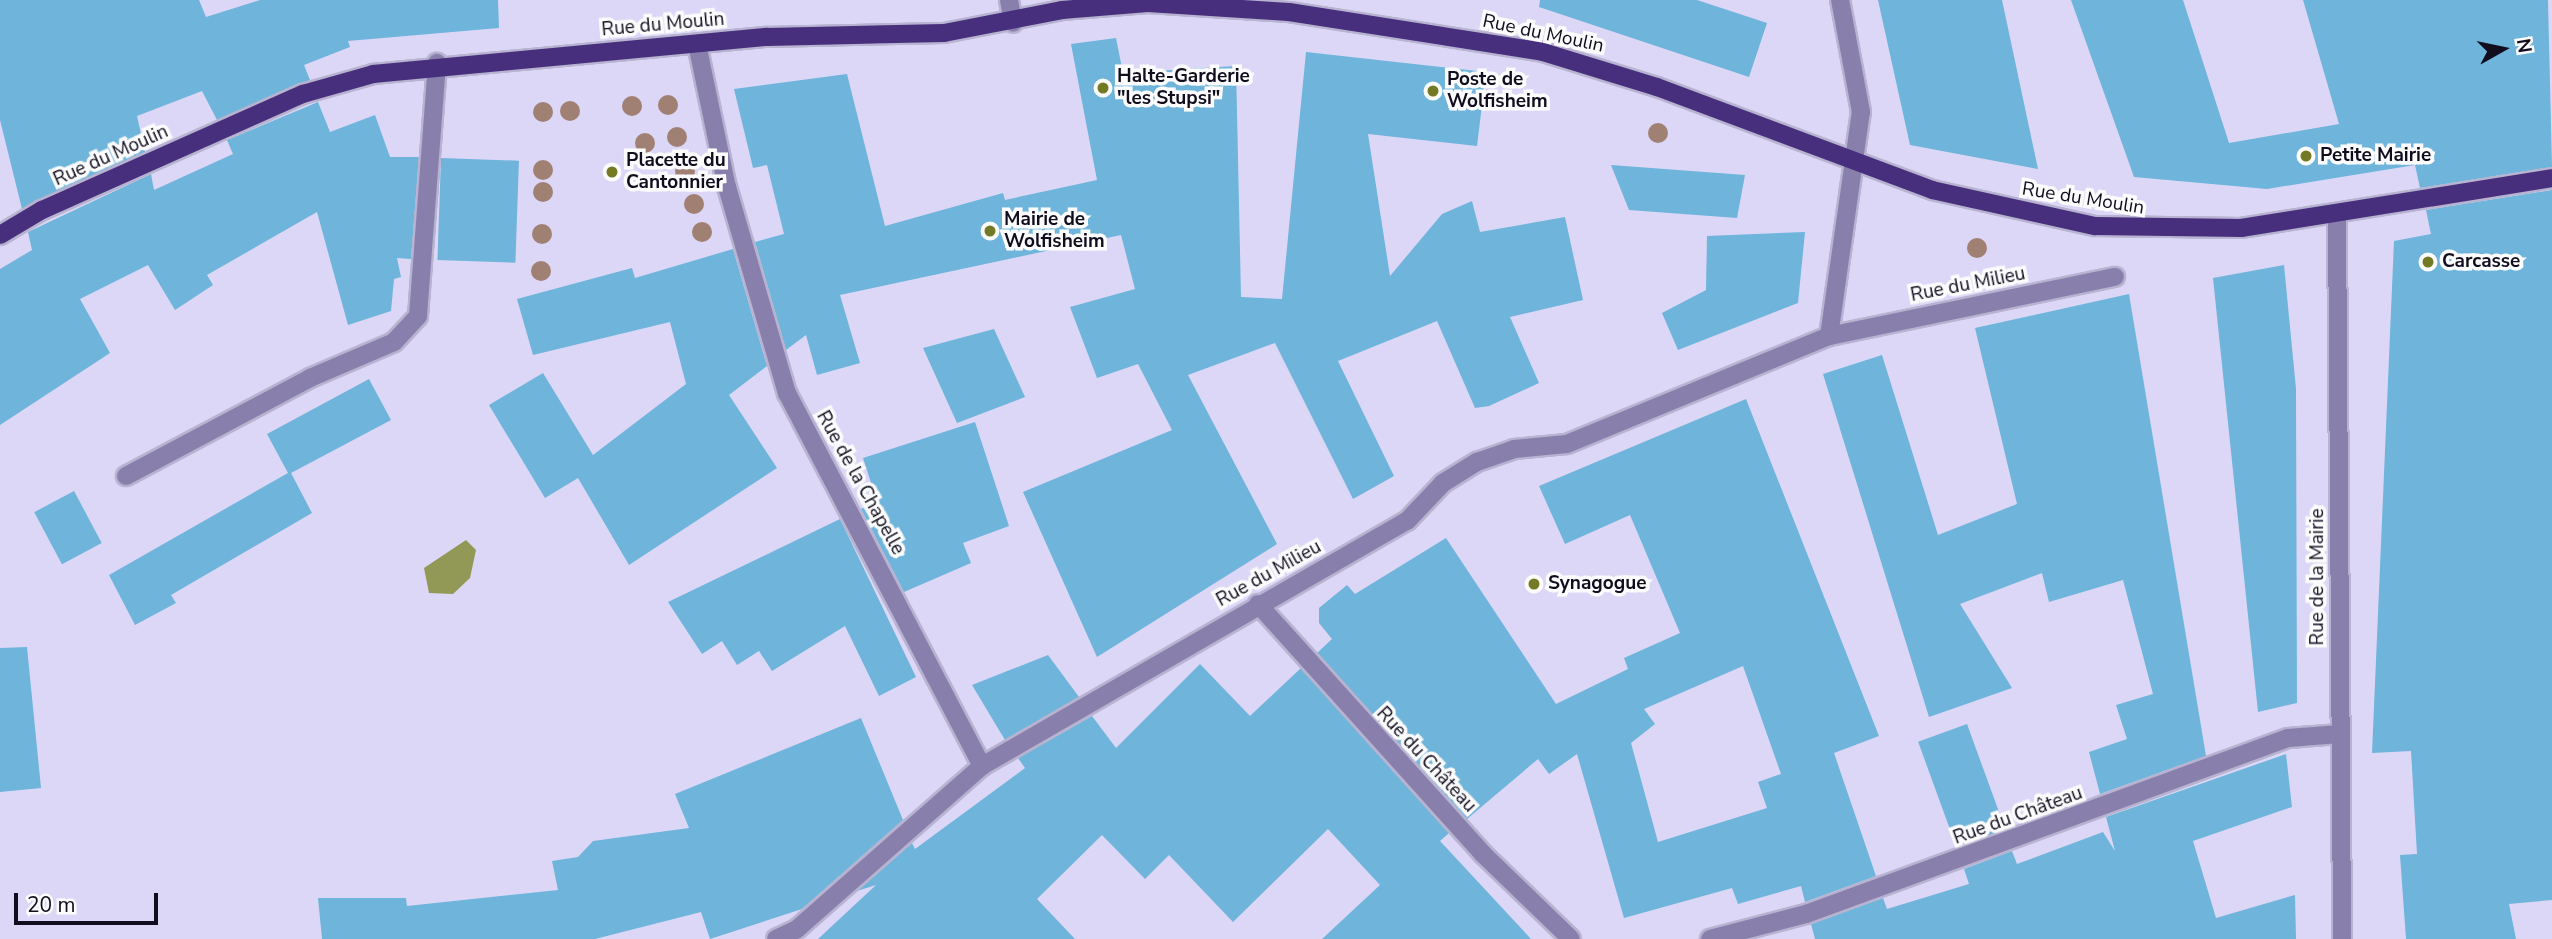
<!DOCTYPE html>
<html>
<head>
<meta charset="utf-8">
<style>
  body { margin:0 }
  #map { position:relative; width:2552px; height:939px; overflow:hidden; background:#dcd7f7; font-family:"Nunito Sans",sans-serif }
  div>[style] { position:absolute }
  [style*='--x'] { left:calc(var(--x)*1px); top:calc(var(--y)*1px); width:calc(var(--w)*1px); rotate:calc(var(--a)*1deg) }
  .water>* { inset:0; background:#929956 }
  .building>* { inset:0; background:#6eb4db; transform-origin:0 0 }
  .roads { filter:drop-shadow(2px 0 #b7b3d0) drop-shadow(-2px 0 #b7b3d0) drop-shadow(0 2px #b7b3d0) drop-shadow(0 -2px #b7b3d0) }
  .minor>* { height:18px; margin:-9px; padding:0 9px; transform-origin:9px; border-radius:9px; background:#887fac }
  .major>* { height:18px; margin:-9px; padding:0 9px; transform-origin:9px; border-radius:9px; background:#472f7e }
  .trees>* { width:20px; height:20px; margin:-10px; border-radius:50%; background:#a18074 }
  .dots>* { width:19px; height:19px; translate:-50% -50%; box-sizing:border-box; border:4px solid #fcfcfc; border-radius:50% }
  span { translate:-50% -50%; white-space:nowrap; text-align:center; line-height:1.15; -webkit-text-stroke:7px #fcfcfc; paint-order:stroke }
  .street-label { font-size:19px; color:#110d1f }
  .poi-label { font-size:19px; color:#110d1f; font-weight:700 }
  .left { translate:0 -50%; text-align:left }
  .north { position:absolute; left:2468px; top:14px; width:70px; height:70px; -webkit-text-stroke:5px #fcfcfc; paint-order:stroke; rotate:81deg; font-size:19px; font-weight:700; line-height:28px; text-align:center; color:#110d1f }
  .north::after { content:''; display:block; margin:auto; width:24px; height:32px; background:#110d1f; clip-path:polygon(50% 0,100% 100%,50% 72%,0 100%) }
  .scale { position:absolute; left:14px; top:893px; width:144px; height:32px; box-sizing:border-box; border:4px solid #110d1f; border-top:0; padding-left:9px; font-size:21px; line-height:24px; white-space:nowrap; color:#110d1f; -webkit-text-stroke:5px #fcfcfc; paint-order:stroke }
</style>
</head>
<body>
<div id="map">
  <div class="water">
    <div style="clip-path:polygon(466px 540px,476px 550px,470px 578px,453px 594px,429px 593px,424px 568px)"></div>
  </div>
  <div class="building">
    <div style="clip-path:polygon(0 0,199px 0,206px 17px,260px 0,498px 0,499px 28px,348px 41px,350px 47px,304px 65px,310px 80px,217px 120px,202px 91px,137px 116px,145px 152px,22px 209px,0 120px)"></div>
    <div style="clip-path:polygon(1540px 0,1697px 0,1767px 23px,1749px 77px,1539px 7px)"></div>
    <div style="clip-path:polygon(1878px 0,2002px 0,2038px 169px,1910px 145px)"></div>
    <div style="clip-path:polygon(2071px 0,2183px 0,2229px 143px,2339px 124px,2303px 0,2548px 0,2552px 167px,2420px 188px,2415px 165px,2267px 189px,2134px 177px)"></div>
    <div style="clip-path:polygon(1116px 38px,1123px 73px,1236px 66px,1241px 297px,1282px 299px,1306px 52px,1486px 72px,1477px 146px,1368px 134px,1390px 276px,1442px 214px,1472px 201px,1480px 232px,1565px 217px,1583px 300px,1510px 317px,1539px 383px,1489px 406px,1475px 408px,1437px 321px,1338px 361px,1394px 476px,1353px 499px,1275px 343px,1188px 375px,1277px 544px,1097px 657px,1023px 492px,1172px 430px,1138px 364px,1097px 378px,1070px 307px,1135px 289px,1121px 235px,840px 295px,860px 363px,817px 375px,806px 335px,786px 350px,755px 242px,784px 234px,767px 165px,753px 168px,734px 89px,847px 74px,885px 226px,1003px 193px,1005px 200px,1097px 180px,1071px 44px)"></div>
    <div style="clip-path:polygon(318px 102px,330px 132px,375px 115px,390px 157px,419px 157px,411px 259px,397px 258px,401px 277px,394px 279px,391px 311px,348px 325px,317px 212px,207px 275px,213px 285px,175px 310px,148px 265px,80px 299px,110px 353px,0 425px,0 269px,32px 250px,28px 232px,151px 174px,154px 190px,233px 154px,227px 140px)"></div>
    <div style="left:441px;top:158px;width:78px;height:102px;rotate:2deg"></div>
    <div style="clip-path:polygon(1611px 165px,1745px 175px,1737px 218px,1629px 210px)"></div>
    <div style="clip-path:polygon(2552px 190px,2552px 900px,2509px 904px,2516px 939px,2406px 939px,2400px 855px,2417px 854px,2411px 751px,2372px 753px,2394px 241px,2431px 234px,2426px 210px)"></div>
    <div style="clip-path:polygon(1805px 232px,1798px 303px,1678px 350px,1662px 313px,1706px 290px,1707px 236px)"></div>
    <div style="clip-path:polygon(733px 249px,767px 366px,729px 395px,777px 468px,629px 565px,578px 478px,545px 498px,489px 405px,543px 373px,593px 455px,686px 384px,670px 322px,533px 355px,517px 299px,632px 268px,635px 278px)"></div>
    <div style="clip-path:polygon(2284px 265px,2296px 389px,2297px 703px,2258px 712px,2213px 278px)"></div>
    <div style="clip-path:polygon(2129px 294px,2206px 756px,2100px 794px,2089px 752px,2127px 739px,2116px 705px,2153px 694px,2123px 580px,2049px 602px,2042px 573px,1960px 604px,2012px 688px,1929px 717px,1823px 374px,1882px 355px,1938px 535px,2017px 504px,1975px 328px)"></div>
    <div style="clip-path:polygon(994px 329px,1025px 397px,957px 423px,923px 348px)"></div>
    <div style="clip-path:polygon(369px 379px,391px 420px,291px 473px,312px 513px,171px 595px,176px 603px,135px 625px,109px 575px,288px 473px,267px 434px)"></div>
    <div style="clip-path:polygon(evenodd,1746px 399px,1879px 736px,1834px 753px,1876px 876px,1805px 902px,1801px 886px,1738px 904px,1732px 888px,1624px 918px,1577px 754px,1549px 774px,1538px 759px,1467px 819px,1317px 653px,1332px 639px,1319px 623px,1319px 608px,1347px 585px,1355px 594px,1446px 538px,1556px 704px,1628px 669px,1624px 658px,1680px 633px,1630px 515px,1565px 544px,1539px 486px,1746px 399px,1743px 666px,1781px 774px,1758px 782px,1767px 808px,1658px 842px,1631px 743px,1655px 724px,1644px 709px,1743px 666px)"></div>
    <div style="clip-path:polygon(975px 422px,1009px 526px,963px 543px,971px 563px,904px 592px,861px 509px,877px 501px,863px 458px)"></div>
    <div style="left:74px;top:491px;width:59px;height:45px;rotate:62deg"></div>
    <div style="clip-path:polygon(840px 519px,916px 677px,879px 696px,845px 626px,772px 671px,759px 651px,737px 665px,722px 641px,702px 654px,668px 602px)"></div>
    <div style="clip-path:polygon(27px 647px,41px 788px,0 792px,0 648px)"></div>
    <div style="clip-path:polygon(1048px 655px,1079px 697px,1005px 740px,972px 685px)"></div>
    <div style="clip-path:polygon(1200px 664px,1250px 716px,1301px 668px,1449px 833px,1440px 841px,1531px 939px,1322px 939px,1380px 885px,1328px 829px,1233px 922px,1169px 855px,1145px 879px,1102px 835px,1037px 899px,1075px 939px,818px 939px,876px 885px,857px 891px,912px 843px,915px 849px,1025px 768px,1018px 758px,1092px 716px,1116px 748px)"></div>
    <div style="clip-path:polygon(861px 718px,903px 820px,802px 909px,710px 939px,701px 912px,595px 939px,322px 939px,318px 898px,406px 898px,407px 906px,558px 890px,552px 861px,578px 857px,593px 841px,689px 828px,675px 794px)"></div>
    <div style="left:1967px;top:724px;width:112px;height:52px;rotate:70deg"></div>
    <div style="clip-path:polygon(2286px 754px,2292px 807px,2193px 841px,2216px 918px,2295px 895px,2296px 939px,1815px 939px,1811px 924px,1883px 898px,1887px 909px,1969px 884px,1964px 869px,2012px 851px,2017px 864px,2103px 832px,2115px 851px,2106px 817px)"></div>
  </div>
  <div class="roads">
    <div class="minor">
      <div style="--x:1009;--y:0;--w:23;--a:80"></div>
      <div style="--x:697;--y:44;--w:146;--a:78.2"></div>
      <div style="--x:727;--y:187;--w:215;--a:73.8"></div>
      <div style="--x:787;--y:393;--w:421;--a:62.4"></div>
      <div style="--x:2337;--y:215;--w:724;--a:89.6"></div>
      <div style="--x:1829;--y:336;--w:226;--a:-81.9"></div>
      <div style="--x:1861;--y:112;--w:114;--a:-100.6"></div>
      <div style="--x:126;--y:476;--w:208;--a:-28"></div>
      <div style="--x:310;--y:378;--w:91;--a:-23.2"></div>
      <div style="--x:394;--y:342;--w:35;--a:-47"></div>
      <div style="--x:418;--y:316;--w:254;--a:-85.7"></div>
      <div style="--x:1258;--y:604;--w:336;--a:48"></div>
      <div style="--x:1483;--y:854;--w:122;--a:44"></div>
      <div style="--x:776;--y:939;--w:23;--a:-25"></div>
      <div style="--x:797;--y:929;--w:247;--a:-41.4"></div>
      <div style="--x:982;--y:766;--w:491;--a:-30"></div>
      <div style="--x:1407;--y:521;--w:52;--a:-46.5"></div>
      <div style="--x:1443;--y:483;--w:40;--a:-32"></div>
      <div style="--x:1477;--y:462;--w:39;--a:-19"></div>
      <div style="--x:1514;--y:449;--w:53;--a:-5.4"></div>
      <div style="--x:1567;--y:444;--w:283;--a:-22.4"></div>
      <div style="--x:1829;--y:336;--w:292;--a:-11.7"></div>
      <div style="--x:1710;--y:939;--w:99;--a:-14.6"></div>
      <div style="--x:1806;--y:914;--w:513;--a:-20.06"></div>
      <div style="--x:2288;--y:738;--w:52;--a:-4.4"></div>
    </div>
    <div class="major">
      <div style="--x:0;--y:235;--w:49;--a:-30.8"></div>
      <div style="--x:42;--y:210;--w:286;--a:-24"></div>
      <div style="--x:303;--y:94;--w:73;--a:-15.9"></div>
      <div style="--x:373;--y:74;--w:396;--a:-5.4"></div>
      <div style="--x:767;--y:37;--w:177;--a:-1.3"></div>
      <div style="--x:944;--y:33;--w:120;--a:-11"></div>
      <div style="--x:1062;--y:10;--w:86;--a:-4.7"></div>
      <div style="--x:1148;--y:3;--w:141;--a:3.7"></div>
      <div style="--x:1289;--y:12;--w:257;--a:8.9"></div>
      <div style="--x:1543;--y:52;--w:119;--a:17.1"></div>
      <div style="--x:1657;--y:87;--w:294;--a:20.5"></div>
      <div style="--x:1932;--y:190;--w:167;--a:12.5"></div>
      <div style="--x:2095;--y:226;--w:146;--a:0.8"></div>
      <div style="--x:2241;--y:228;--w:315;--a:-9.1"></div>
    </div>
  </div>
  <div class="trees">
    <div style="left:668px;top:105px"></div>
    <div style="left:632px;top:106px"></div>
    <div style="left:570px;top:111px"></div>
    <div style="left:543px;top:112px"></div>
    <div style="left:1658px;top:133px"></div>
    <div style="left:677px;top:137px"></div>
    <div style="left:645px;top:143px"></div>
    <div style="left:543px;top:170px"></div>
    <div style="left:685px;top:171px"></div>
    <div style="left:543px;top:192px"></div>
    <div style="left:694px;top:204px"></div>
    <div style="left:702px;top:232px"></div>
    <div style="left:542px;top:234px"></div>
    <div style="left:1977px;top:248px"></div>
    <div style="left:541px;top:271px"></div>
  </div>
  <div class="dots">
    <div style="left:1103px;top:88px;background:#747a24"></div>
    <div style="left:1433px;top:91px;background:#747a24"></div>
    <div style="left:2306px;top:156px;background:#747a24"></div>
    <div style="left:612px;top:172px;background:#747a24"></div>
    <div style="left:990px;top:231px;background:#747a24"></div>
    <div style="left:2428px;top:262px;background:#747a24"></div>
    <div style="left:1534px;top:584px;background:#747a24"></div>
  </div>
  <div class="street-label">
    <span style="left:663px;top:25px;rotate:-5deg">Rue du Moulin</span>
    <span style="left:1543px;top:34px;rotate:12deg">Rue du Moulin</span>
    <span style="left:111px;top:156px;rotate:-24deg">Rue du Moulin</span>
    <span style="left:2083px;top:199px;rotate:9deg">Rue du Moulin</span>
    <span style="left:1968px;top:285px;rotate:-11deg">Rue du Milieu</span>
    <span style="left:860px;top:483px;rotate:61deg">Rue de la Chapelle</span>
    <span style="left:1269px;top:574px;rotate:-29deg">Rue du Milieu</span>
    <span style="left:2318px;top:577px;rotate:-90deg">Rue de la Mairie</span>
    <span style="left:1426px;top:760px;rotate:47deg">Rue du Château</span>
    <span style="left:2018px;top:816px;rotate:-20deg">Rue du Château</span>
  </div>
  <div class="poi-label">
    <span class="left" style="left:1117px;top:88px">Halte-Garderie<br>"les Stupsi"</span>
    <span class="left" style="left:1447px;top:91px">Poste de<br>Wolfisheim</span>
    <span class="left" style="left:2320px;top:156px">Petite Mairie</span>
    <span class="left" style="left:626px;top:172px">Placette du<br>Cantonnier</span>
    <span class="left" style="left:1004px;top:231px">Mairie de<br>Wolfisheim</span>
    <span class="left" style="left:2442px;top:262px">Carcasse</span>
    <span class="left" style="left:1548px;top:584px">Synagogue</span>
  </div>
  <div class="north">N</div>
  <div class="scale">20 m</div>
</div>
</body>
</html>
